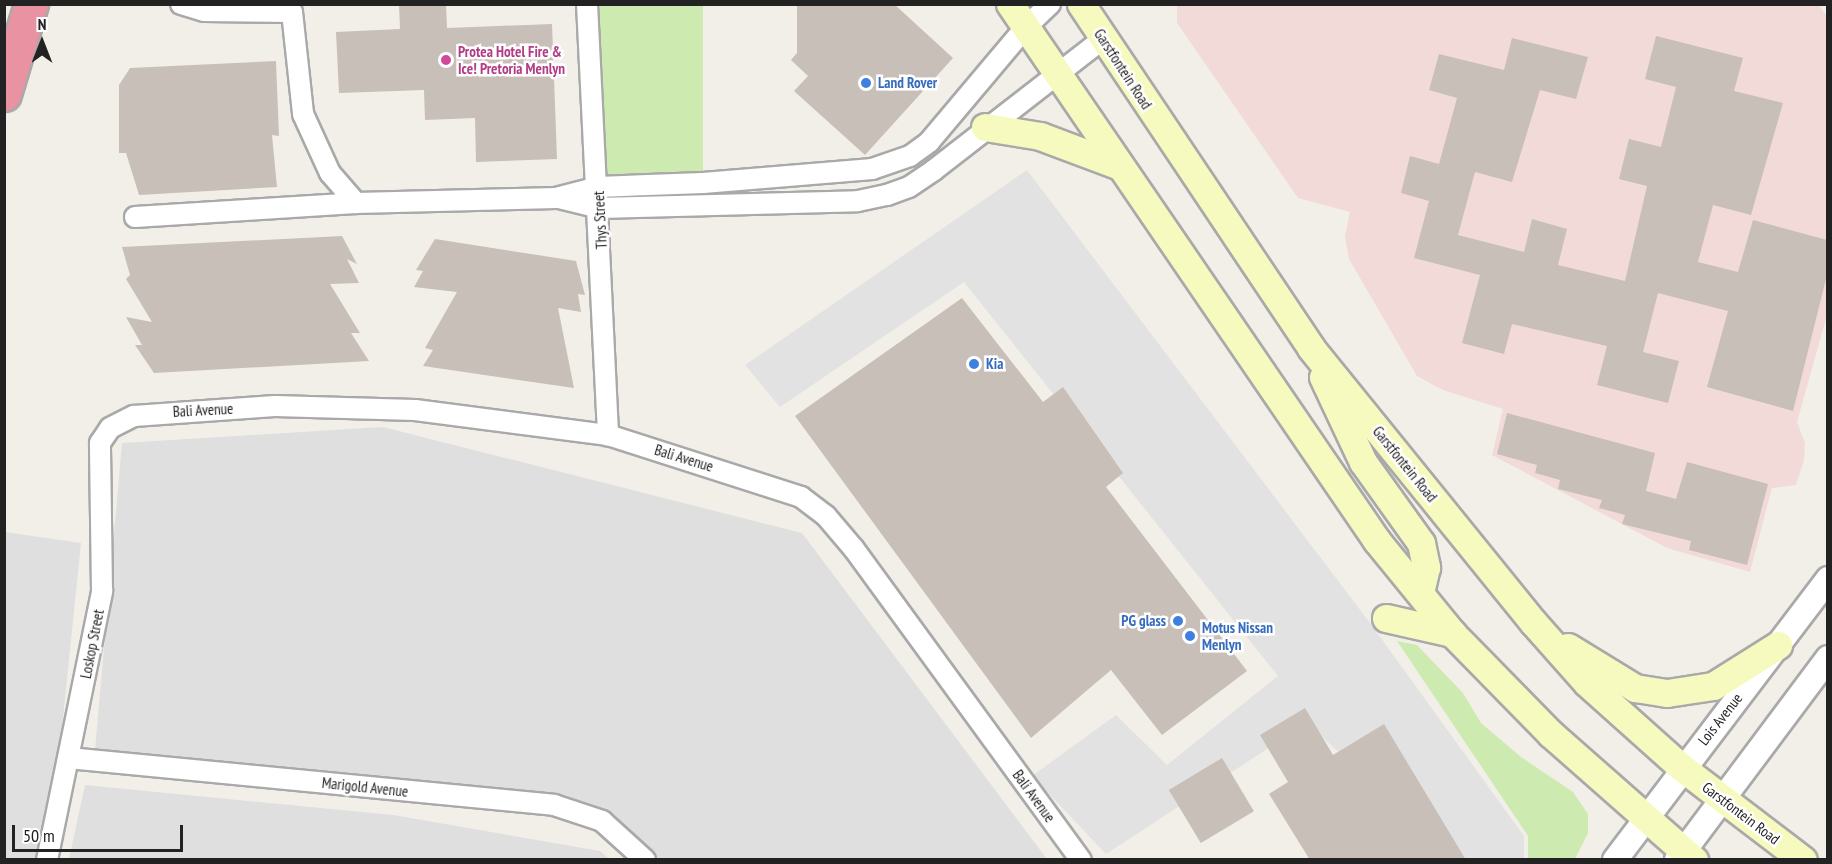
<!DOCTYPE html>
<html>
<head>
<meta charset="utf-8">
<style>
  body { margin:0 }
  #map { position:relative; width:1832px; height:864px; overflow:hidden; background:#f2efe9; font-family:"PT Sans Narrow",sans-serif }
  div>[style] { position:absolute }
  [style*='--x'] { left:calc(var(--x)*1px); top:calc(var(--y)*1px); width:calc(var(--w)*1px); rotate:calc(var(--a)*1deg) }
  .residential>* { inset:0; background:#e0dfdf }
  .commercial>* { inset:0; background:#f2dad9 }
  .grass>* { inset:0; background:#cdebb0; transform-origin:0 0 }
  .parking>* { inset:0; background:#e2e2e2 }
  .building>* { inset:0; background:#c7bfb8; transform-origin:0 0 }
  .roads { filter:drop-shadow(2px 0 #a9a9a9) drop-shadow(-2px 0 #a9a9a9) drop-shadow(0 2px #a9a9a9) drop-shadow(0 -2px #a9a9a9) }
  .minor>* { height:20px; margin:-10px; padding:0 10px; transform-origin:10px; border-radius:10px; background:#fff }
  .tertiary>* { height:24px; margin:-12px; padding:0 12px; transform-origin:12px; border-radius:12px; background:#fff }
  .secondary>* { height:27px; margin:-13.5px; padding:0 13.5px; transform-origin:13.5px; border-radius:13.5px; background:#f7fabf }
  .motorway>* { height:33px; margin:-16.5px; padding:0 16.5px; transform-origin:16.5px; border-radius:16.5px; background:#e892a2 }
  .dots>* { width:16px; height:16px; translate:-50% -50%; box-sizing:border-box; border:3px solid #fff; border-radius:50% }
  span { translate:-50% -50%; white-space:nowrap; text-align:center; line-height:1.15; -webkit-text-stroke:5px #fff; paint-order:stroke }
  .hotel-label { font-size:15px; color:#b23c85; font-weight:700 }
  .left { translate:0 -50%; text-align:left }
  .street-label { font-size:15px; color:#222 }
  .shop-label { font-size:15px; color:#366cbe; font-weight:700 }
  .right { translate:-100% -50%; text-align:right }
  .frame { position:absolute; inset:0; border:6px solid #222; pointer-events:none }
  .north { position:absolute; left:12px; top:12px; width:60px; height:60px; -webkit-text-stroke:4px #fff; paint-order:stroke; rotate:0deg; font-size:16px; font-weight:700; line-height:24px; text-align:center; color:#222 }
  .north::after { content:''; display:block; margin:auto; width:21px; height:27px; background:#222; clip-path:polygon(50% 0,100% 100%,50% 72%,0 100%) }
  .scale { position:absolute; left:12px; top:825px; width:171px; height:27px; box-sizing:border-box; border:3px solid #222; border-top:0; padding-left:8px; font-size:18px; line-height:21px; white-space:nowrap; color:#222; -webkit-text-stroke:4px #fff; paint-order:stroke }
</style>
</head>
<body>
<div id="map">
  <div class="residential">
    <div style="clip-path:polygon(383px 427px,802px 533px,1047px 859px,656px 859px,632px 835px,583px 805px,95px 750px,122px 443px)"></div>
    <div style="clip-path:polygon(5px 532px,81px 543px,60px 747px,35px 859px,5px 859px)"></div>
    <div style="clip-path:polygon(85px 785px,393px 815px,600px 851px,609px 859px,69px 859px)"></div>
  </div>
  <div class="commercial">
    <div style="clip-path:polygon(1177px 5px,1819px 5px,1828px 18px,1827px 315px,1797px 422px,1805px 443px,1804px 460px,1796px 485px,1772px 488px,1750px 572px,1667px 548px,1492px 455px,1503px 409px,1443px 390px,1417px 376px,1349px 259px,1345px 236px,1350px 212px,1298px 198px,1177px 23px)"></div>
  </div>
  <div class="grass">
    <div style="left:596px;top:5px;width:107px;height:172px"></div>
    <div style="clip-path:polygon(1397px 641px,1417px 645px,1463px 693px,1481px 723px,1521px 757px,1573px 792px,1588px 814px,1588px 833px,1575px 859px,1528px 859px,1528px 836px)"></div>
  </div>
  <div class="parking">
    <div style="clip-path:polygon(1027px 170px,1370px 623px,1524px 836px,1524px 859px,1455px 859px,1307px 723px,1106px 854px,1032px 776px,1116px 715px,1167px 765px,1278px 676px,964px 282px,780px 407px,745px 365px)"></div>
  </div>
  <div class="building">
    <div style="clip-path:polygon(399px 4px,446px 4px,447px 28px,552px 24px,557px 159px,476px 162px,475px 118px,425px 120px,424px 90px,339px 93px,336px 32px,400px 29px)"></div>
    <div style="clip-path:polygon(797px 4px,894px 4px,953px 58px,865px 155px,794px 91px,808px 76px,791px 60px,797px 53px)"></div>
    <div style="clip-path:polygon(1656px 36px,1743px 58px,1734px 91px,1783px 103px,1751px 215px,1713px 205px,1698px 262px,1738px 272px,1753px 220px,1827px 240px,1827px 275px,1793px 411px,1707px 387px,1728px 311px,1658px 293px,1643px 352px,1679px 361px,1668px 403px,1597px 385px,1607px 346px,1512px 324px,1504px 354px,1462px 343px,1480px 275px,1414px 258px,1429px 201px,1401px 193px,1410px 156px,1439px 164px,1457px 98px,1429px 90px,1439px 54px,1504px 70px,1512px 38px,1588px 57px,1576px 99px,1540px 90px,1512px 182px,1475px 172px,1458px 235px,1524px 252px,1532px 219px,1567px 229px,1558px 265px,1625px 281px,1647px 186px,1619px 179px,1629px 139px,1661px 147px,1676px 87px,1645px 79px)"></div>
    <div style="clip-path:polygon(276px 61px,279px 136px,272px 135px,277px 187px,139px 195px,126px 153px,119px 153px,119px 85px,130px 68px)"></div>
    <div style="clip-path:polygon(342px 236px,357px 264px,347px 259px,359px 283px,330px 284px,360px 333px,351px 333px,369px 361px,154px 373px,135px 345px,142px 345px,126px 317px,152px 322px,126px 279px,130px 275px,122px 247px)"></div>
    <div style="clip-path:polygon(435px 239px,576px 261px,585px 295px,578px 294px,581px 312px,558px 308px,574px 388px,423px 366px,433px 350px,425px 348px,457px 292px,414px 287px,423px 271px,416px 270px)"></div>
    <div style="clip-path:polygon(962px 298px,1043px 402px,1063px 387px,1123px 473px,1106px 487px,1247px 671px,1162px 735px,1111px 670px,1031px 738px,795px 416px)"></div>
    <div style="clip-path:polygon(1507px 413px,1655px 453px,1646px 491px,1676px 499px,1687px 462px,1768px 484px,1747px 565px,1689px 550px,1691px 541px,1622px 524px,1625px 515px,1599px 508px,1602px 500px,1558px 489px,1560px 480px,1535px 473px,1537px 465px,1497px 454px)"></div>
    <div style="clip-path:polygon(1305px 708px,1333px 755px,1384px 724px,1466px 860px,1310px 860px,1269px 794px,1288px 782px,1260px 735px)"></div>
    <div style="left:1222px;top:758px;width:62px;height:62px;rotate:59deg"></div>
  </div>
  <div class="roads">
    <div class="minor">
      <div style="--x:181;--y:4;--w:24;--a:17"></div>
      <div style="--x:204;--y:11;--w:88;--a:0.7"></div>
      <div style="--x:292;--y:12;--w:103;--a:83.8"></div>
      <div style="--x:303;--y:114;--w:65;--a:65.4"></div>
      <div style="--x:330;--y:173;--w:40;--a:49"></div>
      <div style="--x:587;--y:4;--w:432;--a:87.2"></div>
      <div style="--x:559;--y:198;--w:41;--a:14"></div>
      <div style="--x:599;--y:208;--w:259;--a:-1.5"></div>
      <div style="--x:858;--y:201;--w:30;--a:-12"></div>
      <div style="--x:887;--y:195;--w:23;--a:-20"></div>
      <div style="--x:909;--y:187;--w:30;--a:-34"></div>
      <div style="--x:934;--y:170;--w:214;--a:-37.8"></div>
      <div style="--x:135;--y:217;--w:221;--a:-3.6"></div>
      <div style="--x:356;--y:203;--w:200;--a:-1.4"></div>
      <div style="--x:556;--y:198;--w:43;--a:-14.7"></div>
      <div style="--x:598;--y:187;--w:105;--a:-2.2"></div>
      <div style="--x:703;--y:183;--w:170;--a:-4.7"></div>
      <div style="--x:872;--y:169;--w:40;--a:-18.9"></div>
      <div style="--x:910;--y:156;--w:24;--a:-36"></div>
      <div style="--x:929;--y:142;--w:149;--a:-49.9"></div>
      <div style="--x:1025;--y:28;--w:35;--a:-44"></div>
      <div style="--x:68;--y:758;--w:488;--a:5.5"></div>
      <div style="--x:554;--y:805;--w:51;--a:18.4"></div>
      <div style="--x:602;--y:821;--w:58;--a:42.2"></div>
      <div style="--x:47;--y:860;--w:275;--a:-78.4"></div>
      <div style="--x:102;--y:591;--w:148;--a:-90.8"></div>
      <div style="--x:100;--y:443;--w:18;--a:-56"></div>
      <div style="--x:110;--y:428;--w:27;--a:-27"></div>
      <div style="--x:134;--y:416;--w:141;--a:-4.1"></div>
      <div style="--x:275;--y:406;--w:140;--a:1.6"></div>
      <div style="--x:415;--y:410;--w:195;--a:7.4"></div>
      <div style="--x:608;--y:435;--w:203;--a:17.8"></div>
      <div style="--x:801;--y:497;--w:31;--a:37"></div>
      <div style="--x:826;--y:516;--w:43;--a:49.7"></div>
      <div style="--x:854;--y:549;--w:385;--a:53.9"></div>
    </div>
    <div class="tertiary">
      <div style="--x:1615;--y:860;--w:353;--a:-52.8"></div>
      <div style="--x:1677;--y:860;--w:252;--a:-53.2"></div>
    </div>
    <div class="secondary">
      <div style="--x:1010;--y:4;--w:650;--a:55.65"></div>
      <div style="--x:1377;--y:541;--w:119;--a:50.8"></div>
      <div style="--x:1452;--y:633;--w:141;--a:45.6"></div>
      <div style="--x:1551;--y:734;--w:191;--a:41.4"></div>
      <div style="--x:1081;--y:4;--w:414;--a:56.2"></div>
      <div style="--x:1311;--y:348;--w:353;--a:51"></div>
      <div style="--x:1533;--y:622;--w:81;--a:48.5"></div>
      <div style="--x:1587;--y:683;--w:126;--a:41.8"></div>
      <div style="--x:1681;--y:767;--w:153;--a:37.3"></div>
      <div style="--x:985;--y:127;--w:56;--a:9.3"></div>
      <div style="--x:1040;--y:136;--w:82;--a:20.6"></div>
      <div style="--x:1323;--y:377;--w:94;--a:64.8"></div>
      <div style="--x:1363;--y:462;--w:100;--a:54.4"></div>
      <div style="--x:1421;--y:543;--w:25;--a:78"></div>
      <div style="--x:1426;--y:567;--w:26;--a:103"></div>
      <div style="--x:1386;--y:618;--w:68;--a:12.8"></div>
      <div style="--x:1568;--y:647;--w:79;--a:31.5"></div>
      <div style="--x:1635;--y:688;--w:32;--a:9"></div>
      <div style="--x:1667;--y:693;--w:47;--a:-8.7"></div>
      <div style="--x:1713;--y:686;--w:77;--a:-32.2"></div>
    </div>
    <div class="motorway">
      <div style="--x:4;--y:94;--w:94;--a:-73.3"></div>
    </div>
  </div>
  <div class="dots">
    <div style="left:446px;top:60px;background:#d1479c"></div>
    <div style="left:866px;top:83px;background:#3f7fe0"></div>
    <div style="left:974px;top:364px;background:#3f7fe0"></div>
    <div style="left:1178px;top:621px;background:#3f7fe0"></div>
    <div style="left:1190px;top:636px;background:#3f7fe0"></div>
  </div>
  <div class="hotel-label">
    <span class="left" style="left:458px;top:60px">Protea Hotel Fire &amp;<br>Ice! Pretoria Menlyn</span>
  </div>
  <div class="street-label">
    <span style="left:1123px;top:69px;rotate:57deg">Garstfontein Road</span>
    <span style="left:600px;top:220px;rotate:-93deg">Thys Street</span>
    <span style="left:203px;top:410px;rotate:-3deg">Bali Avenue</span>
    <span style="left:684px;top:458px;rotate:17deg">Bali Avenue</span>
    <span style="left:1405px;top:464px;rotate:51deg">Garstfontein Road</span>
    <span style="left:92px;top:644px;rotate:-79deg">Loskop Street</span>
    <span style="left:1720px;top:719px;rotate:-52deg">Lois Avenue</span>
    <span style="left:365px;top:787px;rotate:6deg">Marigold Avenue</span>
    <span style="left:1034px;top:796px;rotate:54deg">Bali Avenue</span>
    <span style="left:1741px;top:813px;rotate:37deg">Garstfontein Road</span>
  </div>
  <div class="shop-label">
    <span class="left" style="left:878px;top:83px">Land Rover</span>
    <span class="left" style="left:986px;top:364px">Kia</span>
    <span class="right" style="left:1166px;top:621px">PG glass</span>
    <span class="left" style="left:1202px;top:636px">Motus Nissan<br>Menlyn</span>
  </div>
  <div class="frame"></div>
  <div class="north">N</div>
  <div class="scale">50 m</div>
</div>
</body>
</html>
